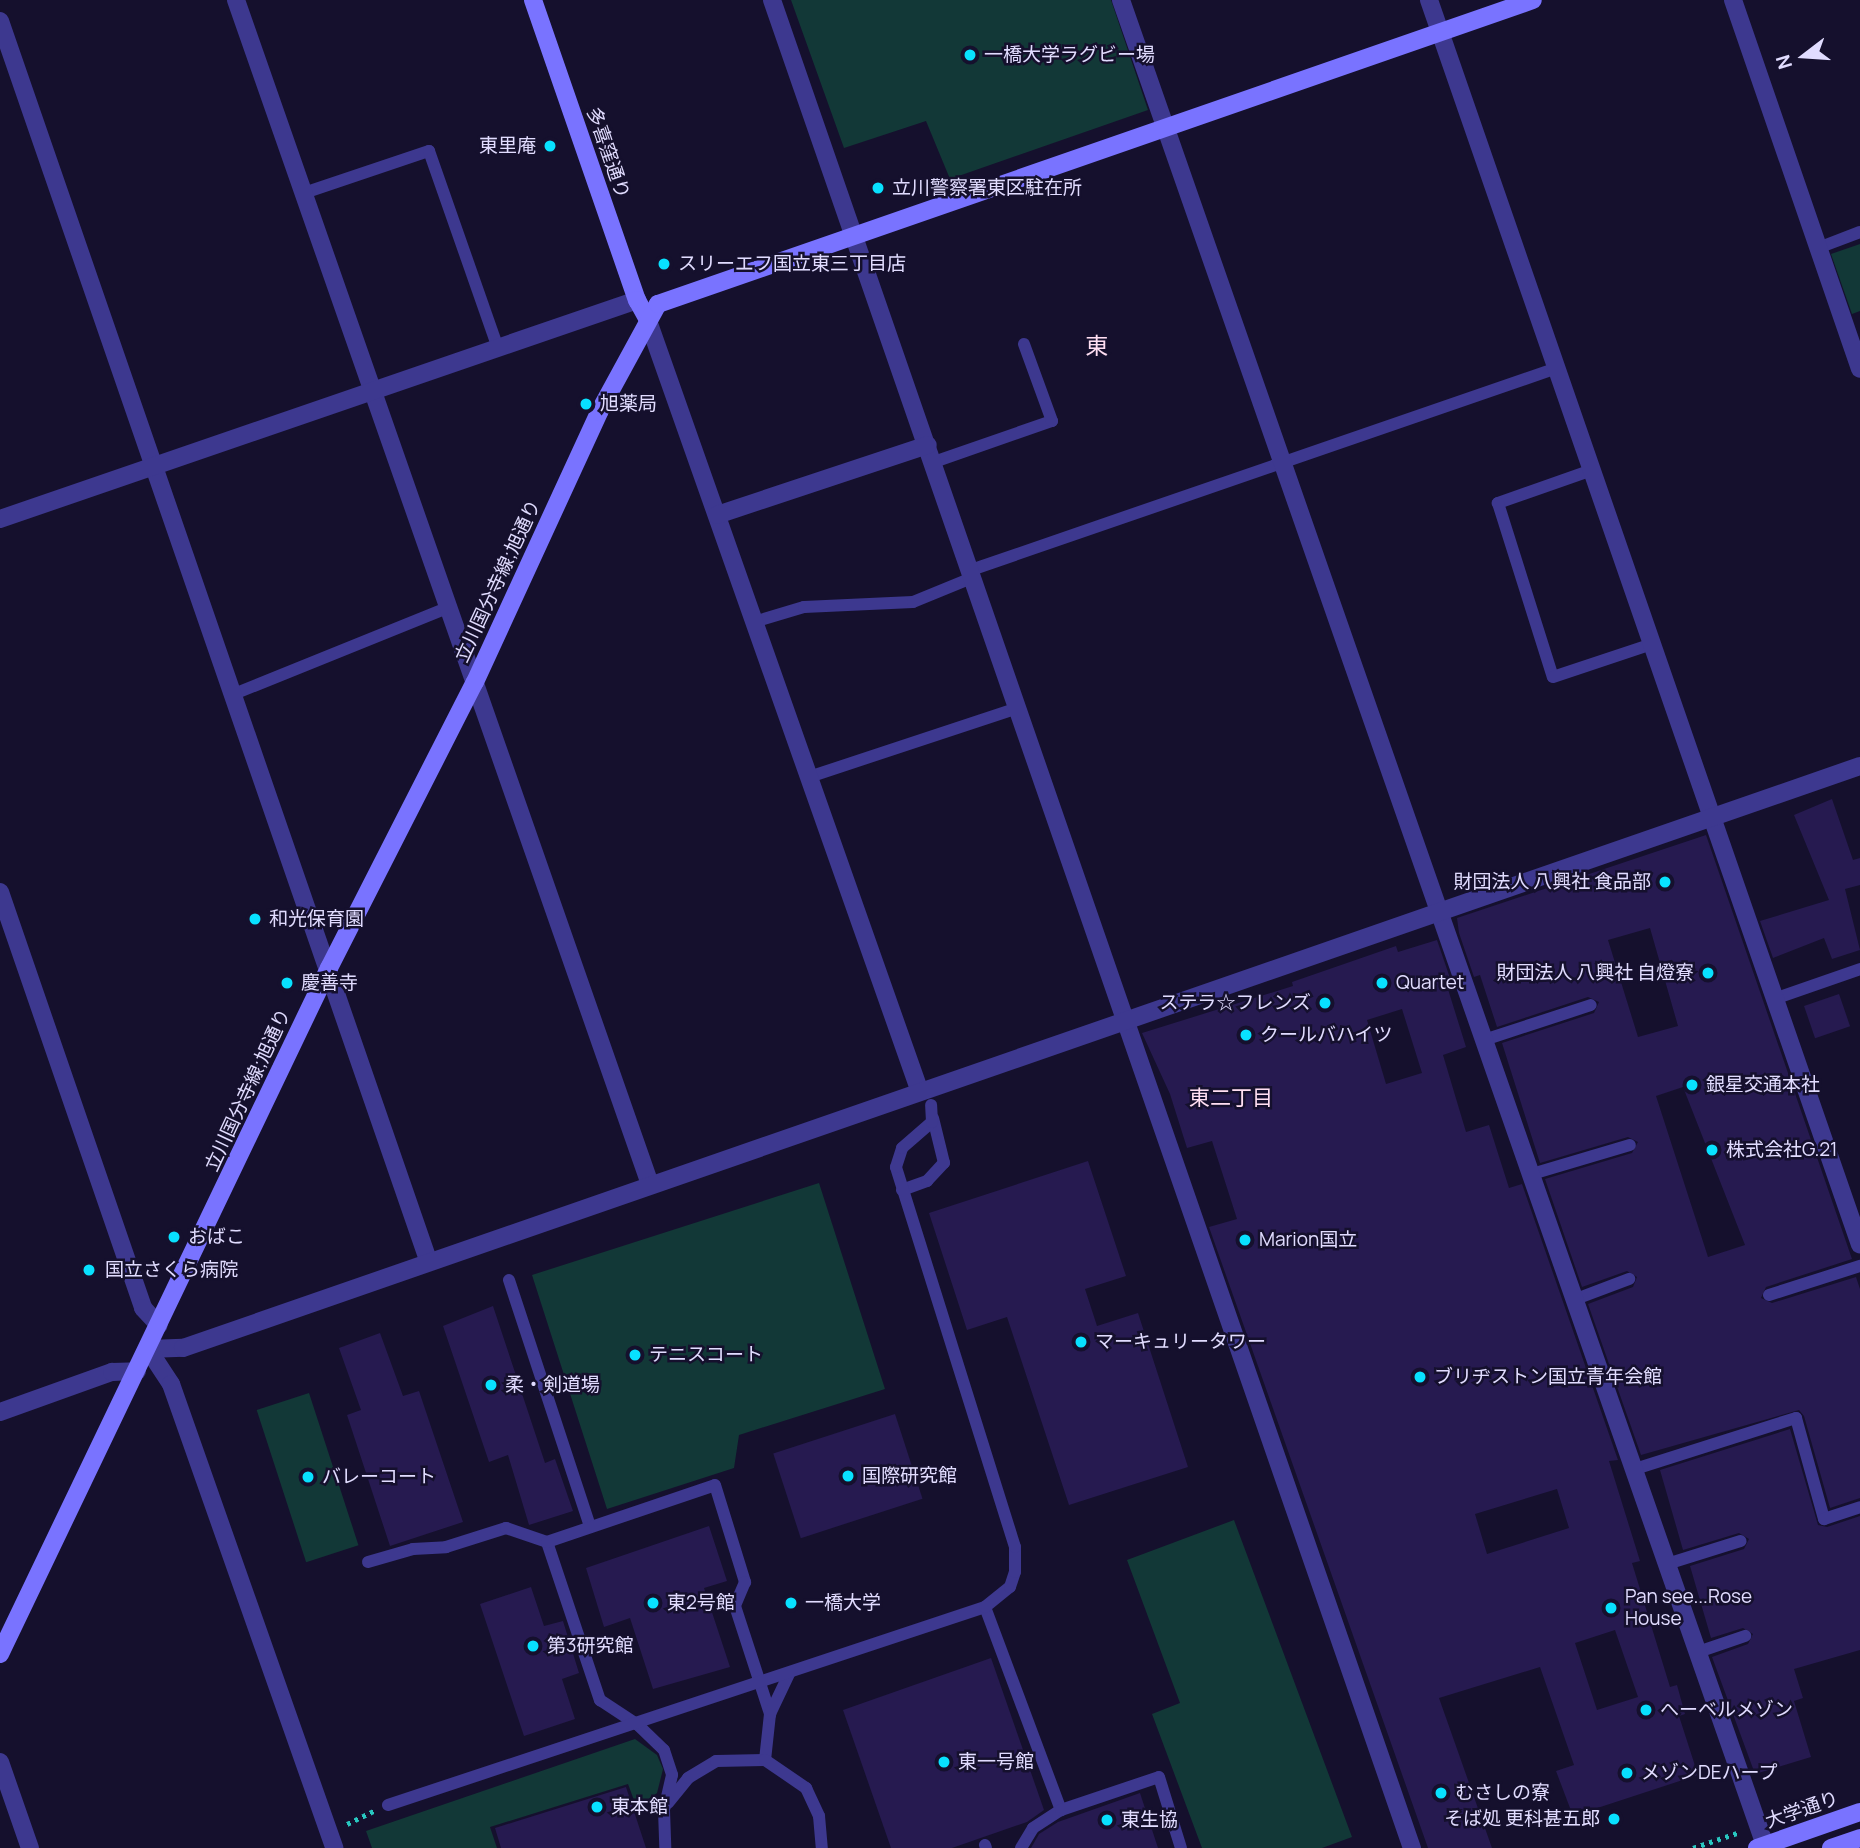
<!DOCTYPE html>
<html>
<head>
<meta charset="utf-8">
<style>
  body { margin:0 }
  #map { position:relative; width:1860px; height:1848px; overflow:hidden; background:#15102d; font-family:Manrope,"Noto Sans JP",sans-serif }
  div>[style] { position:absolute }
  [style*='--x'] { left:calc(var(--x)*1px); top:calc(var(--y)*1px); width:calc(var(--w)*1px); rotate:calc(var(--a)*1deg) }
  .green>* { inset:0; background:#123837; transform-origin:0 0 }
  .building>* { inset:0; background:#261a50; transform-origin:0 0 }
  .path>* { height:4.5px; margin-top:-2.25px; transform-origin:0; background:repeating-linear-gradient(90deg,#28c7c0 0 3.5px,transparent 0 8.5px) }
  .lane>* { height:12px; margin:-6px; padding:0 6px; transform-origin:6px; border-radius:6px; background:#3d388f }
  .street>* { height:18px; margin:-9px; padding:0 9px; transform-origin:9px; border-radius:9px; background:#3d388f }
  .secondary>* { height:18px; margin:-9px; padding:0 9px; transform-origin:9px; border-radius:9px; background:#7973ff }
  .dots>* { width:19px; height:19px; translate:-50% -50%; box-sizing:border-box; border:4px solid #15102d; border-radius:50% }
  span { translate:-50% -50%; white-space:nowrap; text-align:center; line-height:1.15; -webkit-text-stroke:5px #15102d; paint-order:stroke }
  .poi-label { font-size:19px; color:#e1dcff }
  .left { translate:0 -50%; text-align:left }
  .right { translate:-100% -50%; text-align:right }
  .street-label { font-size:19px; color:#e1dcff }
  .neighbourhood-label { font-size:21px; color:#ffdef2 }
  .quarter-label { font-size:23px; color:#ffdef2 }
  .north { position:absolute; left:1769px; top:21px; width:70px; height:70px; -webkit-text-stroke:5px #15102d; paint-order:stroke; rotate:253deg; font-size:19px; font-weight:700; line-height:28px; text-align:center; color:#e1dcff }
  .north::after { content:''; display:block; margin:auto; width:24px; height:32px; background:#e1dcff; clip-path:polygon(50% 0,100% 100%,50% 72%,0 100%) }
</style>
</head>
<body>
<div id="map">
  <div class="green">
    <div style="clip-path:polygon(791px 0,1111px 0,1148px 110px,950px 179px,926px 121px,844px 148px)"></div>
    <div style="clip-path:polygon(1860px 244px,1860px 311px,1852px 314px,1831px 254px)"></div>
    <div style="clip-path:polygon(819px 1183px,885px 1389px,739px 1435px,734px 1468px,607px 1509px,532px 1275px)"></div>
    <div style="left:309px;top:1393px;width:160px;height:55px;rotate:72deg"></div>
    <div style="clip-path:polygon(1234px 1520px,1352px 1837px,1322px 1848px,1202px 1848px,1152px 1714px,1180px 1703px,1127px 1560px)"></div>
    <div style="clip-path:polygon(635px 1739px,657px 1755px,663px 1769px,657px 1793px,649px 1799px,635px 1803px,628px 1784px,490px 1827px,497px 1848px,372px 1848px,366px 1831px)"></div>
  </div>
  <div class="building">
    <div style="clip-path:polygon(1832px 799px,1853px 860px,1860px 858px,1860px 885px,1845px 889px,1860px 950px,1832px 959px,1824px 938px,1773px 958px,1760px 921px,1829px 900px,1794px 815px)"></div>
    <div style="clip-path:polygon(evenodd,1706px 835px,1852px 1259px,1766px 1287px,1761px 1298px,1772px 1303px,1856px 1277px,1860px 1289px,1860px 1498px,1830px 1508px,1804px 1416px,1799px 1410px,1641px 1455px,1588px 1304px,1633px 1287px,1637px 1277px,1627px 1271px,1582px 1287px,1545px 1179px,1632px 1153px,1638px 1142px,1628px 1137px,1540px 1163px,1502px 1043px,1594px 1013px,1599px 1002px,1588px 997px,1497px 1027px,1480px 975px,1474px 977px,1459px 933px,1457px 918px,1706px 835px,1650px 928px,1678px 1026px,1638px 1037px,1608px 940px,1650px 928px,1706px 835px,1683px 1087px,1745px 1245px,1708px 1257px,1656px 1096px,1683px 1087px)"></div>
    <div style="clip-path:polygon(evenodd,1437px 940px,1452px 984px,1447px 986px,1466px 1047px,1443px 1055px,1466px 1132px,1489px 1125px,1509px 1188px,1522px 1184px,1618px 1460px,1609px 1461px,1640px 1561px,1632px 1563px,1670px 1687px,1677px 1685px,1685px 1714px,1679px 1716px,1698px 1775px,1573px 1816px,1556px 1771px,1574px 1765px,1540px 1667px,1439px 1698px,1492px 1848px,1428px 1848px,1209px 1227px,1237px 1219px,1212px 1141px,1187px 1148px,1170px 1094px,1142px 1033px,1293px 986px,1292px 982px,1396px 946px,1398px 952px,1437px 940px,1402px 1009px,1422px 1073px,1386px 1084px,1367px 1020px,1402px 1009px,1437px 940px,1557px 1489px,1569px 1528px,1487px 1554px,1475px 1514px,1557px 1489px,1437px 940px,1615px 1630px,1638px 1697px,1597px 1710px,1575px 1643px,1615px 1630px)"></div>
    <div style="left:1839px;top:994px;width:34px;height:37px;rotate:71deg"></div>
    <div style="clip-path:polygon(1088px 1161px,1126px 1276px,1085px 1289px,1097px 1326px,1138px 1313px,1188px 1467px,1069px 1505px,1007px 1317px,967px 1330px,929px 1213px)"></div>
    <div style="clip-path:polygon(493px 1306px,545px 1463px,555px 1459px,573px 1511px,529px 1525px,508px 1455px,489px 1462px,443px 1326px)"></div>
    <div style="clip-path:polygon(380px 1333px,403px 1396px,419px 1391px,463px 1522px,390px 1546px,347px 1415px,361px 1410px,339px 1348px)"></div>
    <div style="left:895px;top:1414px;width:89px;height:128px;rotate:72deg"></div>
    <div style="clip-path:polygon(1790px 1429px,1818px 1525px,1827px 1527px,1860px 1516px,1860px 1650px,1794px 1669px,1803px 1698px,1794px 1701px,1811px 1757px,1755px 1774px,1712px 1657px,1748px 1644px,1753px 1634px,1743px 1628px,1711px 1638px,1690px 1566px,1744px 1549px,1749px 1539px,1739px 1533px,1683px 1550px,1660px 1470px)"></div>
    <div style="clip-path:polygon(709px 1526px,727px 1581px,704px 1588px,730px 1667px,653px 1689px,630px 1618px,604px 1627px,586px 1568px)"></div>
    <div style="clip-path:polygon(531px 1587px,544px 1626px,563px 1621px,579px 1673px,562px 1679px,575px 1719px,524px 1736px,480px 1604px)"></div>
    <div style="clip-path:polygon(991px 1658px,1044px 1810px,1027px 1822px,952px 1848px,891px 1848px,843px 1710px)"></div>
    <div style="clip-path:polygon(626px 1787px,646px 1848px,501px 1848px,495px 1828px)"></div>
    <div style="clip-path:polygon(1140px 1793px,1158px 1848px,1031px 1848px,1039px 1834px,1058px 1822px)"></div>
  </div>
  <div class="path">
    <div style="--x:347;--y:1824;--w:30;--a:-26"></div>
    <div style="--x:1693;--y:1848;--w:50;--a:-18.8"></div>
  </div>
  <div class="lane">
    <div style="--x:304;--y:193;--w:132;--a:-18.6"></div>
    <div style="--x:429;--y:151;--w:206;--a:70.7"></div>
    <div style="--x:1818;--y:248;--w:45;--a:-20.9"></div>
    <div style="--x:934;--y:462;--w:125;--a:-19.2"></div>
    <div style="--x:1052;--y:421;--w:82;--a:-110"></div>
    <div style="--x:1592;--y:470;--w:100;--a:160.7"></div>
    <div style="--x:1498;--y:503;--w:182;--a:72.5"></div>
    <div style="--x:1553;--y:677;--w:104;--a:-18.4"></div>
    <div style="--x:971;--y:570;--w:620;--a:-19.02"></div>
    <div style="--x:754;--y:622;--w:52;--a:-16.7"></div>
    <div style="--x:804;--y:607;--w:109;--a:-2.6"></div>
    <div style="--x:913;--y:602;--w:66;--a:-22.3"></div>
    <div style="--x:234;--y:694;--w:232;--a:-22"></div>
    <div style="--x:809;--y:777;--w:220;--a:-18.3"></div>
    <div style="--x:1774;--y:999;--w:91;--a:-19.2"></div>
    <div style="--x:1487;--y:1039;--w:109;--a:-18.1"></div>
    <div style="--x:1532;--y:1174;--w:102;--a:-16.5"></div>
    <div style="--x:902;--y:1190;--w:27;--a:-20"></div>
    <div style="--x:927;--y:1181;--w:25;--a:-47"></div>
    <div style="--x:944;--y:1163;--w:46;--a:-103.7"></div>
    <div style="--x:509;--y:1280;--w:260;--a:71.8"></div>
    <div style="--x:1769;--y:1295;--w:96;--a:-17.7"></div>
    <div style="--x:1576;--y:1299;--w:57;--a:-20.7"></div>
    <div style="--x:1635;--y:1469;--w:169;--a:-17.6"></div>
    <div style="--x:1796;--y:1418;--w:105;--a:74.5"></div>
    <div style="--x:1824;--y:1519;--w:38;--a:-18"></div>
    <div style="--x:547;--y:1542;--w:167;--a:71.5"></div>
    <div style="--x:600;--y:1700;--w:45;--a:33.3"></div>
    <div style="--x:638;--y:1725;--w:36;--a:44"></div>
    <div style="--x:664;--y:1750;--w:26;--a:72"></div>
    <div style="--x:672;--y:1775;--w:36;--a:103"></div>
    <div style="--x:664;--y:1810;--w:38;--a:88"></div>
    <div style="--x:368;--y:1562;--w:47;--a:-16.1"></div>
    <div style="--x:413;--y:1549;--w:33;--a:-3"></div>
    <div style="--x:446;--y:1547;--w:63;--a:-17.6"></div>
    <div style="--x:506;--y:1528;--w:43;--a:18.9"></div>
    <div style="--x:547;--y:1542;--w:177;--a:-18.7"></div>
    <div style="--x:715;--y:1485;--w:102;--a:72.8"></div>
    <div style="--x:745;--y:1582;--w:26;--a:113"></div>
    <div style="--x:735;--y:1606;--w:114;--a:72"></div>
    <div style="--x:770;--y:1714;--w:46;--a:96.2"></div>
    <div style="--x:1667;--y:1564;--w:77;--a:-17.3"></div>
    <div style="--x:985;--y:1607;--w:217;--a:69.5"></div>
    <div style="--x:1698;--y:1652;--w:50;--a:-18.8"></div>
    <div style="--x:770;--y:1714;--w:44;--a:-64.6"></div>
    <div style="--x:668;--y:1803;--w:32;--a:-51"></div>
    <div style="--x:688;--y:1778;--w:33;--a:-31"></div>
    <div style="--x:716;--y:1761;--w:49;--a:-1.2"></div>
    <div style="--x:765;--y:1760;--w:50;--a:34.3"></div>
    <div style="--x:806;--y:1788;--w:31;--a:65"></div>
    <div style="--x:819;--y:1816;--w:32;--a:85"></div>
    <div style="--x:388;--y:1805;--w:629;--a:-18.35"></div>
    <div style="--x:985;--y:1607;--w:32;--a:-39"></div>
    <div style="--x:1010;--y:1587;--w:16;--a:-72"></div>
    <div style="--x:1015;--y:1572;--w:25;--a:-90"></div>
    <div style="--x:1015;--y:1547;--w:398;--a:-107.4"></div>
    <div style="--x:896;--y:1167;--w:20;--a:-72"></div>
    <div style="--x:902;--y:1148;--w:40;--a:-41"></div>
    <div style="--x:932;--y:1122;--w:17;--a:-93"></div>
    <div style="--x:985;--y:1845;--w:3;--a:72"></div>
    <div style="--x:1021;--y:1848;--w:23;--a:-59"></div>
    <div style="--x:1033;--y:1828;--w:33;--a:-33"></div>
    <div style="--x:1061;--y:1810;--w:103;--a:-18.6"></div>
    <div style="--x:1159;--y:1777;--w:74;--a:72.8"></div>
  </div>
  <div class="street">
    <div style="--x:236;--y:0;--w:1254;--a:70.73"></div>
    <div style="--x:772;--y:0;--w:1956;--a:70.9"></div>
    <div style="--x:1121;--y:0;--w:1957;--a:70.76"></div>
    <div style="--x:1429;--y:0;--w:1317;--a:70.9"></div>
    <div style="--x:1733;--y:0;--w:390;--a:71"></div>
    <div style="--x:0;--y:21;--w:1311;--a:70.94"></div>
    <div style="--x:647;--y:318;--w:818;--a:70.57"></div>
    <div style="--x:717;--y:515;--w:222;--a:-18.4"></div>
    <div style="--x:0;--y:519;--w:674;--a:-18.97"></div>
    <div style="--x:0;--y:892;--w:440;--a:71"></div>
    <div style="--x:143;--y:1308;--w:23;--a:47"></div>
    <div style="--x:148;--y:1349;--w:35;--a:-2"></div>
    <div style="--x:183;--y:1348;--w:1775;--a:-19.14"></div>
    <div style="--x:148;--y:1349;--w:42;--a:56.7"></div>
    <div style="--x:171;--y:1384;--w:492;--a:70.6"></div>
    <div style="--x:0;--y:1412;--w:119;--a:-19.7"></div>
    <div style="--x:112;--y:1372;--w:25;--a:-2"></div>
    <div style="--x:0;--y:1762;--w:91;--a:70.8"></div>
  </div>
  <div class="secondary">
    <div style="--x:533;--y:0;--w:318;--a:70.9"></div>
    <div style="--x:637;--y:300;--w:21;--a:61"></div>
    <div style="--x:0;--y:1654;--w:761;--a:-64.38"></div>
    <div style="--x:329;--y:968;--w:321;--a:-63"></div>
    <div style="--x:475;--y:682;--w:297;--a:-65.3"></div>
    <div style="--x:599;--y:412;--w:123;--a:-61.4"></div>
    <div style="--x:658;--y:304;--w:926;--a:-19.16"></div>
    <div style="--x:1757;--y:1848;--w:109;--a:-19.3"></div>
    <div style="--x:1831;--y:1848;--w:31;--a:-19"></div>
  </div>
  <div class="dots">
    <div style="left:970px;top:55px;background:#08e1ff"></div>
    <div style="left:550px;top:146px;background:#08e1ff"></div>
    <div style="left:878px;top:188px;background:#08e1ff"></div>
    <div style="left:664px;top:264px;background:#08e1ff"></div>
    <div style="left:586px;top:404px;background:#08e1ff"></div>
    <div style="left:1665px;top:882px;background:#08e1ff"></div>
    <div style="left:255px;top:919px;background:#08e1ff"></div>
    <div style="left:1708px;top:973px;background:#08e1ff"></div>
    <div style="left:287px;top:983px;background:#08e1ff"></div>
    <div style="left:1382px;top:983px;background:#08e1ff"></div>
    <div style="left:1325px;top:1003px;background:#08e1ff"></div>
    <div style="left:1246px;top:1035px;background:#08e1ff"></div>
    <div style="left:1692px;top:1085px;background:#08e1ff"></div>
    <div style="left:1712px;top:1150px;background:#08e1ff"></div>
    <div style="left:174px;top:1237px;background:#08e1ff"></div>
    <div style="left:1245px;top:1240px;background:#08e1ff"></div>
    <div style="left:89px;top:1270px;background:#08e1ff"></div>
    <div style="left:1081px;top:1342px;background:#08e1ff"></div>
    <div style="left:635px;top:1355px;background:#08e1ff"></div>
    <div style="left:1420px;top:1377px;background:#08e1ff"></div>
    <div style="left:491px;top:1385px;background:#08e1ff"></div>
    <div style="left:848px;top:1476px;background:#08e1ff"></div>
    <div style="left:308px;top:1477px;background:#08e1ff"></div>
    <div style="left:653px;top:1603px;background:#08e1ff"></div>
    <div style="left:791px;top:1603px;background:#08e1ff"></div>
    <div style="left:1611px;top:1608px;background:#08e1ff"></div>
    <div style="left:533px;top:1646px;background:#08e1ff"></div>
    <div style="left:1646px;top:1710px;background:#08e1ff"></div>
    <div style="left:944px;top:1762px;background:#08e1ff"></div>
    <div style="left:1627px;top:1773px;background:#08e1ff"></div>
    <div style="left:1441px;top:1793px;background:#08e1ff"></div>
    <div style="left:597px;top:1807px;background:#08e1ff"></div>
    <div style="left:1614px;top:1819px;background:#08e1ff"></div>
    <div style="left:1107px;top:1820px;background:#08e1ff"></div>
  </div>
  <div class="poi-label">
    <span class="left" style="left:984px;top:55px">一橋大学ラグビー場</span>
    <span class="right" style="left:536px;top:146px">東里庵</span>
    <span class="left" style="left:892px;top:188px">立川警察署東区駐在所</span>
    <span class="left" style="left:678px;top:264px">スリーエフ国立東三丁目店</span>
    <span class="left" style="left:600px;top:404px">旭薬局</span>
    <span class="right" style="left:1651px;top:882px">財団法人 八興社 食品部</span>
    <span class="left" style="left:269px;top:919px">和光保育園</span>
    <span class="right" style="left:1694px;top:973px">財団法人 八興社 自燈寮</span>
    <span class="left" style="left:301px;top:983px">慶善寺</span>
    <span class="left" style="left:1396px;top:983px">Quartet</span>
    <span class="right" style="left:1311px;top:1003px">ステラ☆フレンズ</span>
    <span class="left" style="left:1260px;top:1035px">クールバハイツ</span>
    <span class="left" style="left:1706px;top:1085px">銀星交通本社</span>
    <span class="left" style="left:1726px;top:1150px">株式会社G.21</span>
    <span class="left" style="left:188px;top:1237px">おばこ</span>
    <span class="left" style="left:1259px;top:1240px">Marion国立</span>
    <span class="left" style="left:105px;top:1270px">国立さくら病院</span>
    <span class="left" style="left:1095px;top:1342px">マーキュリータワー</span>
    <span class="left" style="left:649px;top:1355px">テニスコート</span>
    <span class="left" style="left:1434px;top:1377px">ブリヂストン国立青年会館</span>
    <span class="left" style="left:505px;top:1385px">柔・剣道場</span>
    <span class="left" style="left:862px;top:1476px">国際研究館</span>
    <span class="left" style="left:322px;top:1477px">バレーコート</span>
    <span class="left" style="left:1625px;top:1608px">Pan see...Rose<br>House</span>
    <span class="left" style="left:667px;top:1603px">東2号館</span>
    <span class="left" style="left:805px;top:1603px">一橋大学</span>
    <span class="left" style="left:547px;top:1646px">第3研究館</span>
    <span class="left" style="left:1660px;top:1710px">へーベルメゾン</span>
    <span class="left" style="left:958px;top:1762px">東一号館</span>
    <span class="left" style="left:1641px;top:1773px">メゾンDEハープ</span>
    <span class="left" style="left:1455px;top:1793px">むさしの寮</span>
    <span class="left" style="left:611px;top:1807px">東本館</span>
    <span class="right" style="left:1600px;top:1819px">そば処 更科甚五郎</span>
    <span class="left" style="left:1121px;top:1820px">東生協</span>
  </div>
  <div class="street-label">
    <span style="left:608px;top:153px;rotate:71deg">多喜窪通り</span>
    <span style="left:498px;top:581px;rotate:-65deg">立川国分寺線;旭通り</span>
    <span style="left:248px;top:1090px;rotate:-65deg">立川国分寺線;旭通り</span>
    <span style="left:1802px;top:1810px;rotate:-19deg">大学通り</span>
  </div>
  <div class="neighbourhood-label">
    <span style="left:1231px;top:1097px">東二丁目</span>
  </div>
  <div class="quarter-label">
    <span style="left:1097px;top:345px">東</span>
  </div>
  <div class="north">N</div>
</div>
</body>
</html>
